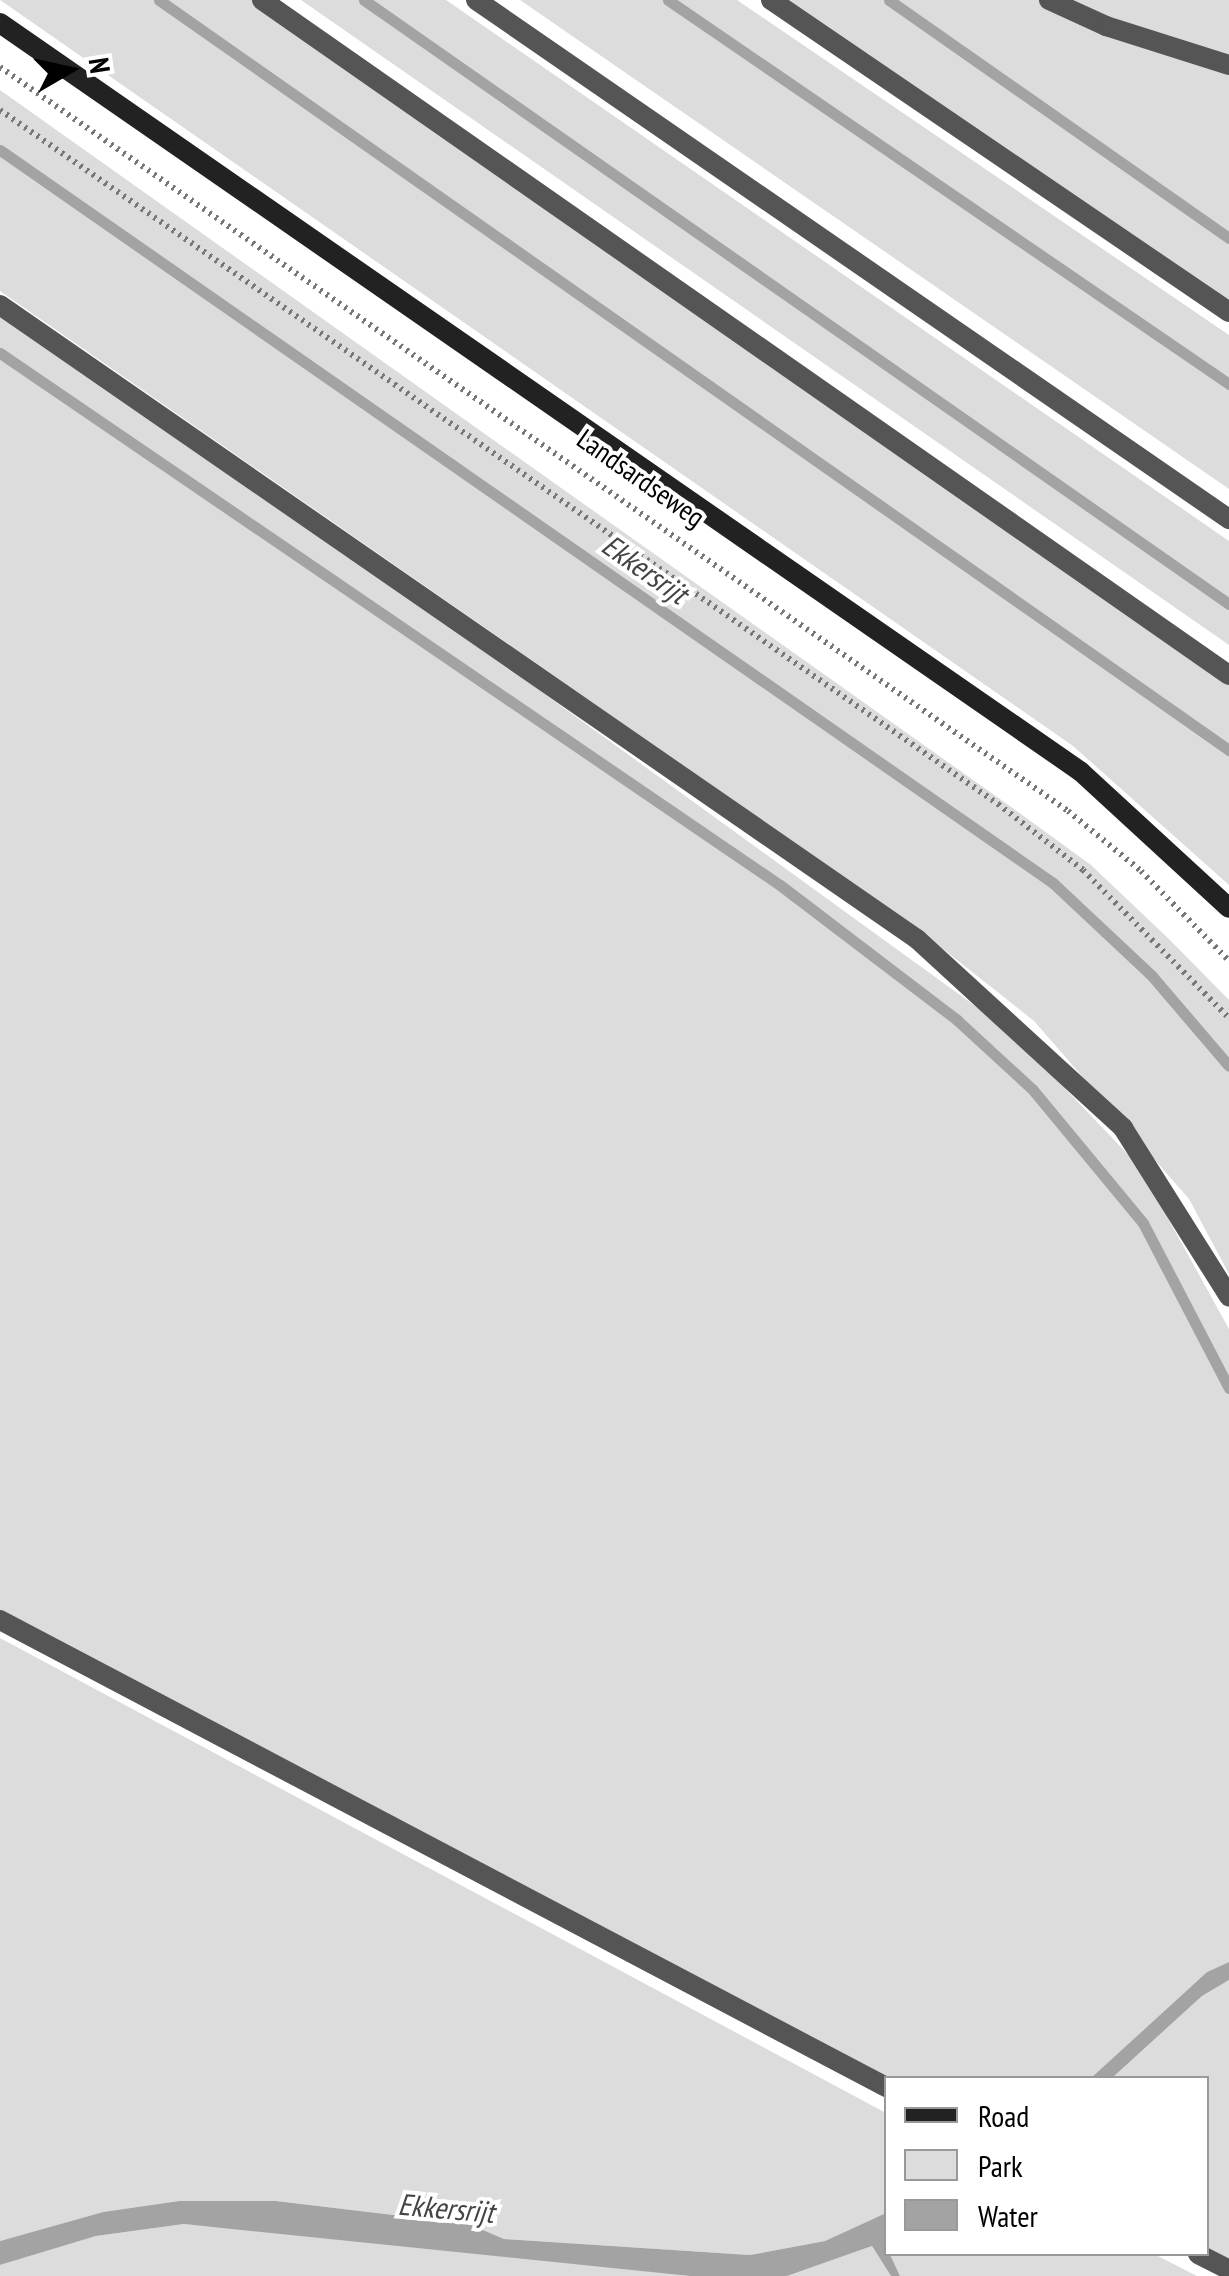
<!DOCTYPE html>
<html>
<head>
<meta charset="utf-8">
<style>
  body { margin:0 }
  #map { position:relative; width:1229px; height:2276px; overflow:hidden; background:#fff; font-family:"PT Sans Narrow",sans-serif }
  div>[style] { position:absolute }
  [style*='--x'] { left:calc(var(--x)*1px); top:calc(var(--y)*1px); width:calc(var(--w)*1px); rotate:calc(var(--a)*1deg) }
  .green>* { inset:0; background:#dcdcdc }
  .water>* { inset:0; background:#a3a3a3 }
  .stream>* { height:11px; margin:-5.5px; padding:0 5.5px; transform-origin:5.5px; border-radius:5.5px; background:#a3a3a3 }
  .path>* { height:6px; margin-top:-3px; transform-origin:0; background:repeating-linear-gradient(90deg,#777 0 2.5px,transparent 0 7.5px) }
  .lane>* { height:20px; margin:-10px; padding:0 10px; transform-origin:10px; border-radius:10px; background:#555 }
  .secondary>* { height:20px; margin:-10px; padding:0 10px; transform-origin:10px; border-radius:10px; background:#222 }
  span { translate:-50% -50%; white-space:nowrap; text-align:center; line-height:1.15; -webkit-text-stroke:8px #fff; paint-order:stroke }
  .street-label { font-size:28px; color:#000 }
  .water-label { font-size:30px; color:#444; font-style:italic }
  .legend { position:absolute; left:884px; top:2076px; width:325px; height:180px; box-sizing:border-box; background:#fff; border:2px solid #999; margin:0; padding:12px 18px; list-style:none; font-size:30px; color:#000 }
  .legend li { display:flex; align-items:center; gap:20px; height:50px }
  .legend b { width:50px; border:2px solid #999 }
  .north { position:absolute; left:20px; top:20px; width:100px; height:100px; -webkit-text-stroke:8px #fff; paint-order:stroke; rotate:81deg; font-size:28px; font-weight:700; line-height:40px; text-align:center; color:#000 }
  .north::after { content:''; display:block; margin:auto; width:35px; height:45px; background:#000; clip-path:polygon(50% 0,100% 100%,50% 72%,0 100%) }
</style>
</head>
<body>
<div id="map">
  <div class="green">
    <div style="clip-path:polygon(0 0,262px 0,1229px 675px,1229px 885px,1073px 746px)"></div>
    <div style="clip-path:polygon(301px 0,446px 0,1229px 541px,1229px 645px)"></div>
    <div style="clip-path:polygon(520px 0,737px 0,1229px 335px,1229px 489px)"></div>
    <div style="clip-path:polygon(771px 0,1229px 0,1229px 312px)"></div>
    <div style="clip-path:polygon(0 90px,1014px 809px,1091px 865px,1171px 941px,1229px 1000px,1229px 1274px,1189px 1199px,1034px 1021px,909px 922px,0 291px)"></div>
    <div style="clip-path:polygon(0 314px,386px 579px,1011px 1032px,1139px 1166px,1229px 1329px,1229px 1962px,1207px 1972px,1091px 2078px,886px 2078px,0 1617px)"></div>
    <div style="clip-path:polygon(0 1638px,886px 2113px,886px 2213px,825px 2241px,750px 2255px,504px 2239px,469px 2224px,276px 2201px,179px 2201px,103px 2212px,0 2241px)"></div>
    <div style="clip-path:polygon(1229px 1980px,1229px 2263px,1207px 2251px,1206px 2078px,1112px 2078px,1202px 1996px)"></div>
    <div style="clip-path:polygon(184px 2224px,396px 2242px,690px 2276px,0 2276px,0 2265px,96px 2236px)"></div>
    <div style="clip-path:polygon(872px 2246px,891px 2276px,787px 2276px)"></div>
    <div style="clip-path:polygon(889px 2254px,1154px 2254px,1197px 2276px,900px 2276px)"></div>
  </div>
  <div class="water">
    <div style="clip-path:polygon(1229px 1962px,1229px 1980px,1202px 1996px,1112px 2078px,1091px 2078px,1207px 1972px)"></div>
    <div style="clip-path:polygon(179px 2201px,276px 2201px,469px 2224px,504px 2239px,750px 2255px,825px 2241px,886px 2213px,884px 2242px,900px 2276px,891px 2276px,872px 2246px,787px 2276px,690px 2276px,184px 2224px,96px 2236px,0 2265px,0 2241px,103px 2212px)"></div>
  </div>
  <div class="stream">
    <div style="--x:159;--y:0;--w:1307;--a:35.03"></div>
    <div style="--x:364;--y:0;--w:1055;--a:34.93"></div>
    <div style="--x:668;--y:0;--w:680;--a:34.39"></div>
    <div style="--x:889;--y:0;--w:415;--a:35"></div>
    <div style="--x:0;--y:150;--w:1283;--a:34.84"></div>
    <div style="--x:1053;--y:883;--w:136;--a:43.2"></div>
    <div style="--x:1152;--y:976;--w:118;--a:49.5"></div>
    <div style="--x:0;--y:353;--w:944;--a:34.3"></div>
    <div style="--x:780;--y:885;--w:223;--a:37.3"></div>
    <div style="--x:957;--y:1020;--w:103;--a:42.6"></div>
    <div style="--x:1033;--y:1090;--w:173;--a:50.4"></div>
    <div style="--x:1143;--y:1223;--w:186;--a:62.5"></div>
  </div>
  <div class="path">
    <div style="--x:0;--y:67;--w:1302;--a:34.86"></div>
    <div style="--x:1068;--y:811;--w:94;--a:39.4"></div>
    <div style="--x:1141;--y:871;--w:126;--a:45.6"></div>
    <div style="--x:0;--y:110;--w:1216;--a:34.81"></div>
    <div style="--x:998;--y:804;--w:108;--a:37.8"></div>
    <div style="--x:1083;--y:870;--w:208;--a:45.4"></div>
  </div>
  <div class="lane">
    <div style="--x:262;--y:0;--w:1179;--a:34.92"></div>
    <div style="--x:476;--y:0;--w:915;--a:34.58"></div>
    <div style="--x:771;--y:0;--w:554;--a:34.26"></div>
    <div style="--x:1049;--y:0;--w:63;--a:24.5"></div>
    <div style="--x:1106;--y:26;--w:129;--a:17.6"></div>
    <div style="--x:0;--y:305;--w:1115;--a:34.66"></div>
    <div style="--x:917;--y:939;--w:280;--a:42.5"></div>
    <div style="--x:1123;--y:1128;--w:199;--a:57.8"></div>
    <div style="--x:0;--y:1620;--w:1002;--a:27.79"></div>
    <div style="--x:1198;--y:2254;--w:35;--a:27"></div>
  </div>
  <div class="secondary">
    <div style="--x:0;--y:23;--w:1314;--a:34.71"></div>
    <div style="--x:1080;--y:771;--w:202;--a:42.6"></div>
  </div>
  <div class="street-label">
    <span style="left:641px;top:478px;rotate:35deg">Landsardseweg</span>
  </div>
  <div class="water-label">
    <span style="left:645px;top:569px;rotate:35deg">Ekkersrijt</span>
    <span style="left:446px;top:2208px;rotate:5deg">Ekkersrijt</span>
  </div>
  <ul class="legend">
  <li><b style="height:12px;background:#222"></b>Road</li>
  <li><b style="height:28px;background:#dcdcdc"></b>Park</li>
  <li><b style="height:28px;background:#a3a3a3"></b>Water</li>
  </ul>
  <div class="north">N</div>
</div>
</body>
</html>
